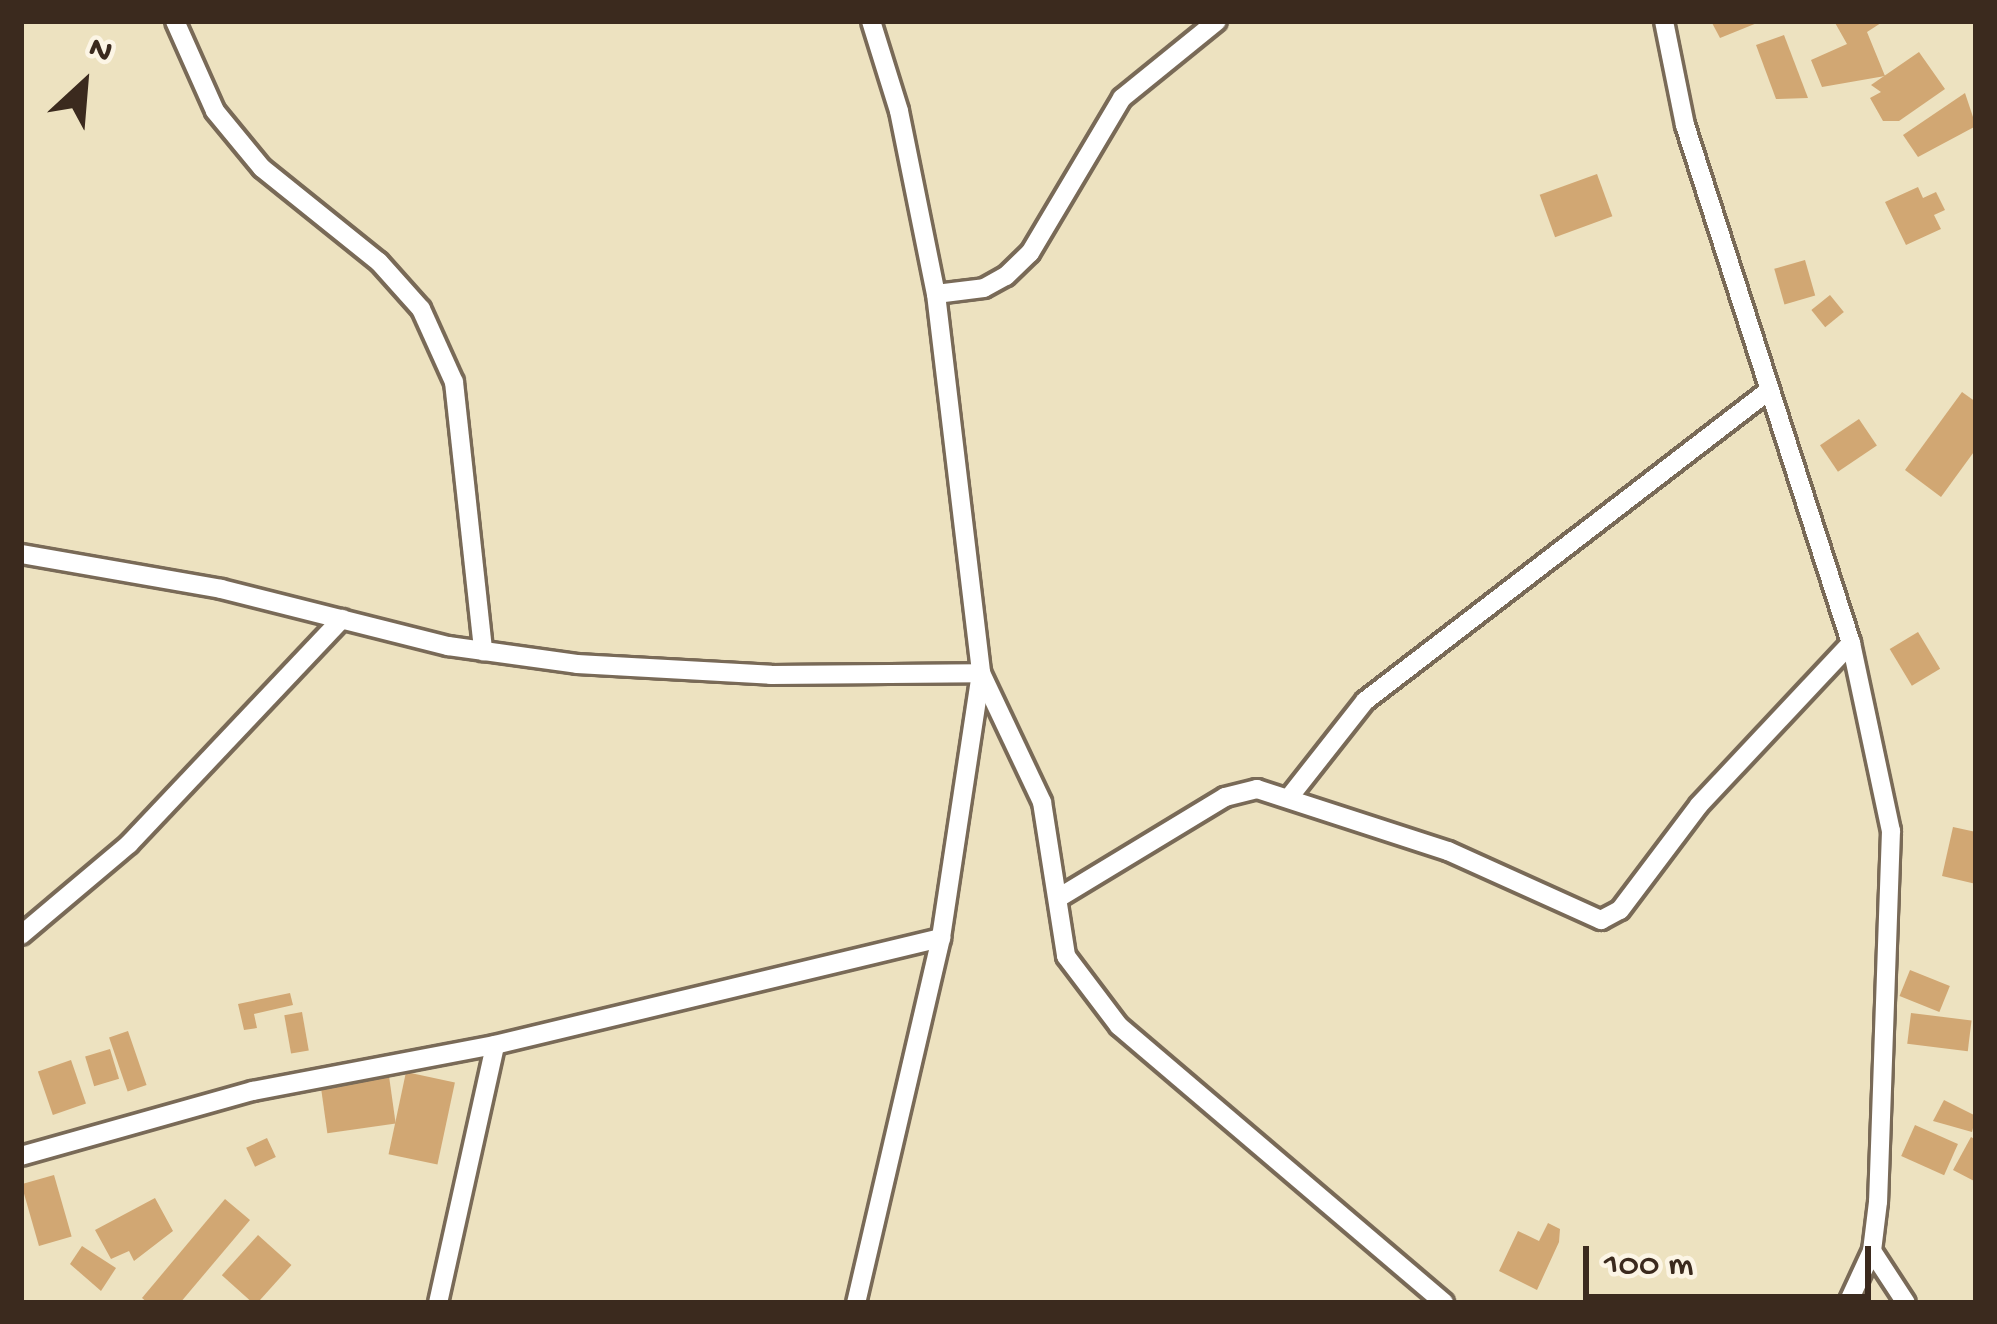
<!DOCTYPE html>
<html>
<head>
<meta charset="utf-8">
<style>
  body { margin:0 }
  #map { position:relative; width:1997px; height:1324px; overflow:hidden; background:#ede2c0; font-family:"Gochi Hand",sans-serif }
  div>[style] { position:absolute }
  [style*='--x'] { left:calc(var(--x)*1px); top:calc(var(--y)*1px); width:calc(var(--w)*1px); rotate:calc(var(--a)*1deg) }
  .building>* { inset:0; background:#d1a773; transform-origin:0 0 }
  .roads { filter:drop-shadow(3px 0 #796a57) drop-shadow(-3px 0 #796a57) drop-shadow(0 3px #796a57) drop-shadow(0 -3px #796a57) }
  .street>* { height:18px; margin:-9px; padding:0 9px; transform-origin:9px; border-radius:9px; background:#fff }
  span { translate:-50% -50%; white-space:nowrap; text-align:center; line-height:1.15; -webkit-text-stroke:9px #fcf5e5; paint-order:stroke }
  .frame { position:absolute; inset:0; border:24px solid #3b2a1e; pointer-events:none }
  .north { position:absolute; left:24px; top:24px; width:120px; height:120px; -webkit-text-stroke:9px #fcf5e5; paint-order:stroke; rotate:26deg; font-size:33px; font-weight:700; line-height:48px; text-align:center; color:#3b2a1e }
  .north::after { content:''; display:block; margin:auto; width:42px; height:54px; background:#3b2a1e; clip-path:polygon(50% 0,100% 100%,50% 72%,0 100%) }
  .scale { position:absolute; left:1583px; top:1246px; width:288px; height:54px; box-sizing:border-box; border:6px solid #3b2a1e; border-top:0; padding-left:15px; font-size:36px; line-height:42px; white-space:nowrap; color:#3b2a1e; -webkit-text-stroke:9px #fcf5e5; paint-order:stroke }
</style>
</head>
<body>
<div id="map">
  <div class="building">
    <div style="clip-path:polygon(1711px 21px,1762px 21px,1720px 38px)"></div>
    <div style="clip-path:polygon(1834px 21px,1884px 21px,1867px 32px,1885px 76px,1822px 87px,1811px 60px,1847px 44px)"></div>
    <div style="clip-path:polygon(1784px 35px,1808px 98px,1776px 99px,1756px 45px)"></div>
    <div style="clip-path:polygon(1919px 52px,1945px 89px,1899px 121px,1883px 121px,1870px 98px,1881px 92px,1871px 85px)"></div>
    <div style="clip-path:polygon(1965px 93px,1976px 126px,1918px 157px,1903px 135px)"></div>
    <div style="left:1597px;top:174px;width:45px;height:61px;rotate:70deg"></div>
    <div style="clip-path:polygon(1918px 187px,1923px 198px,1936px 192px,1945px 210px,1934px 215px,1941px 229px,1906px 245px,1885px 202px)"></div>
    <div style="left:1805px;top:260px;width:37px;height:32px;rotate:74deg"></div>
    <div style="left:1830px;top:295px;width:22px;height:24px;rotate:51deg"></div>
    <div style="clip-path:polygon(1962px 392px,1976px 402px,1976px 449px,1941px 497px,1905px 470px)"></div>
    <div style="left:1859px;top:419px;width:32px;height:47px;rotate:56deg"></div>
    <div style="left:1918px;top:632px;width:43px;height:33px;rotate:59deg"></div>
    <div style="clip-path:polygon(1953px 827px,1976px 832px,1976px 884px,1942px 876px)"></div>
    <div style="left:1910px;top:970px;width:43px;height:28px;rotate:22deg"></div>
    <div style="clip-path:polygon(290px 993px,293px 1005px,254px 1014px,257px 1028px,244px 1030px,238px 1004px)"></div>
    <div style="left:302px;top:1012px;width:39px;height:18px;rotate:80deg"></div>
    <div style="left:1911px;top:1013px;width:61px;height:31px;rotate:7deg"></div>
    <div style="left:128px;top:1031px;width:57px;height:20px;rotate:71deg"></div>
    <div style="left:110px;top:1049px;width:31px;height:26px;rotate:73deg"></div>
    <div style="left:71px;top:1060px;width:46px;height:35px;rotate:71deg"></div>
    <div style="left:406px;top:1072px;width:50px;height:84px;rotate:12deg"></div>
    <div style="left:389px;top:1076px;width:48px;height:69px;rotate:82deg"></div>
    <div style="clip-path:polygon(1944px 1100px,1976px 1116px,1972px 1132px,1933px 1121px)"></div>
    <div style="left:1915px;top:1125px;width:47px;height:34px;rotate:24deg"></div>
    <div style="clip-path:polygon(1971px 1137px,1976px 1140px,1976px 1182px,1953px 1170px)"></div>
    <div style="left:267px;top:1138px;width:21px;height:23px;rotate:65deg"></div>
    <div style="left:54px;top:1175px;width:64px;height:34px;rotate:74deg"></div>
    <div style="clip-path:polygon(155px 1198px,173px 1231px,134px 1261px,129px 1251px,111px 1259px,95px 1230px)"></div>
    <div style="clip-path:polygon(225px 1199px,250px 1220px,180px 1303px,148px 1303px,142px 1298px)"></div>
    <div style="clip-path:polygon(1548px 1223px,1560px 1229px,1559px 1242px,1537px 1290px,1499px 1271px,1518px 1231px,1539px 1241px)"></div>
    <div style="left:258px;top:1235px;width:45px;height:54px;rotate:42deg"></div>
    <div style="clip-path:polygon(82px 1246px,116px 1268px,101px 1291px,70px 1264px)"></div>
  </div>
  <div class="roads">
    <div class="street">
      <div style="--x:175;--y:21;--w:98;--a:66"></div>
      <div style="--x:215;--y:111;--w:74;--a:50.5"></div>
      <div style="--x:262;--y:168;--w:150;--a:38.8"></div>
      <div style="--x:379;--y:262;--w:63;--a:48.2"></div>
      <div style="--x:421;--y:309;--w:80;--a:65.7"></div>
      <div style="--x:454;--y:382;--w:271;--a:83.8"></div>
      <div style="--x:871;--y:21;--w:94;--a:72.7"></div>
      <div style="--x:899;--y:111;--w:187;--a:78.6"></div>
      <div style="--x:936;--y:294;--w:382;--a:83.2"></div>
      <div style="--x:981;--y:673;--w:143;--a:64.7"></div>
      <div style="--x:1042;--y:802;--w:156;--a:81.1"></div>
      <div style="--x:1066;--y:956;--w:88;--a:52.9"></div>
      <div style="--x:1119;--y:1026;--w:427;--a:40.4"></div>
      <div style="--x:1664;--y:21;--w:106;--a:78.6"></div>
      <div style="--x:1685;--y:125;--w:544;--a:72.23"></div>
      <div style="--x:1851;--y:643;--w:192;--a:78"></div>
      <div style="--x:1891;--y:831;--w:371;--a:92"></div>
      <div style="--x:1878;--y:1202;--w:49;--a:97"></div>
      <div style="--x:1872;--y:1251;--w:57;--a:114.8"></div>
      <div style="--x:936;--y:294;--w:48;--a:-7.1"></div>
      <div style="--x:984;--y:288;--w:25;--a:-29"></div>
      <div style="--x:1006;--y:276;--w:33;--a:-44"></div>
      <div style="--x:1030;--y:253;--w:180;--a:-59.3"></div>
      <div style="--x:1122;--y:98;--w:122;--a:-39"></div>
      <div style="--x:21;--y:554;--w:203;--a:9.9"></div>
      <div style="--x:221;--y:589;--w:234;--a:14.1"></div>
      <div style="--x:448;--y:646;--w:130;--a:7.9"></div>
      <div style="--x:577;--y:664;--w:194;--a:3.2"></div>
      <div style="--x:771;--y:675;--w:210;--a:-0.5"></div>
      <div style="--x:981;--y:673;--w:268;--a:98.6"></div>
      <div style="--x:941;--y:938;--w:375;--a:103.1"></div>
      <div style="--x:1291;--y:795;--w:120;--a:-51.8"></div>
      <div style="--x:1365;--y:701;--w:507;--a:-37.55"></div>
      <div style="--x:1060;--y:897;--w:193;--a:-31.2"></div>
      <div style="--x:1225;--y:797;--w:33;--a:-14"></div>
      <div style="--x:1257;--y:789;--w:201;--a:18"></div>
      <div style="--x:1448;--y:851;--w:168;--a:24.3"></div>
      <div style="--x:1601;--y:920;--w:21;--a:-28"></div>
      <div style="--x:1620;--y:910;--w:131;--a:-53"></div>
      <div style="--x:1699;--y:805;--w:222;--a:-46.8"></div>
      <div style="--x:21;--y:935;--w:141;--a:-40.1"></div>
      <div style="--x:129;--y:844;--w:310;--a:-46.6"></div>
      <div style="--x:21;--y:1156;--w:241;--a:-15.7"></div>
      <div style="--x:253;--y:1091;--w:246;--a:-10.8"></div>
      <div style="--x:495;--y:1045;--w:459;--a:-13.5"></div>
      <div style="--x:1872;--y:1251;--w:62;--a:56.8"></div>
      <div style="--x:438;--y:1303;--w:264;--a:-77.5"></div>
    </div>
  </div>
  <div class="frame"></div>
  <div class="north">N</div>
  <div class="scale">100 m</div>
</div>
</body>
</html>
